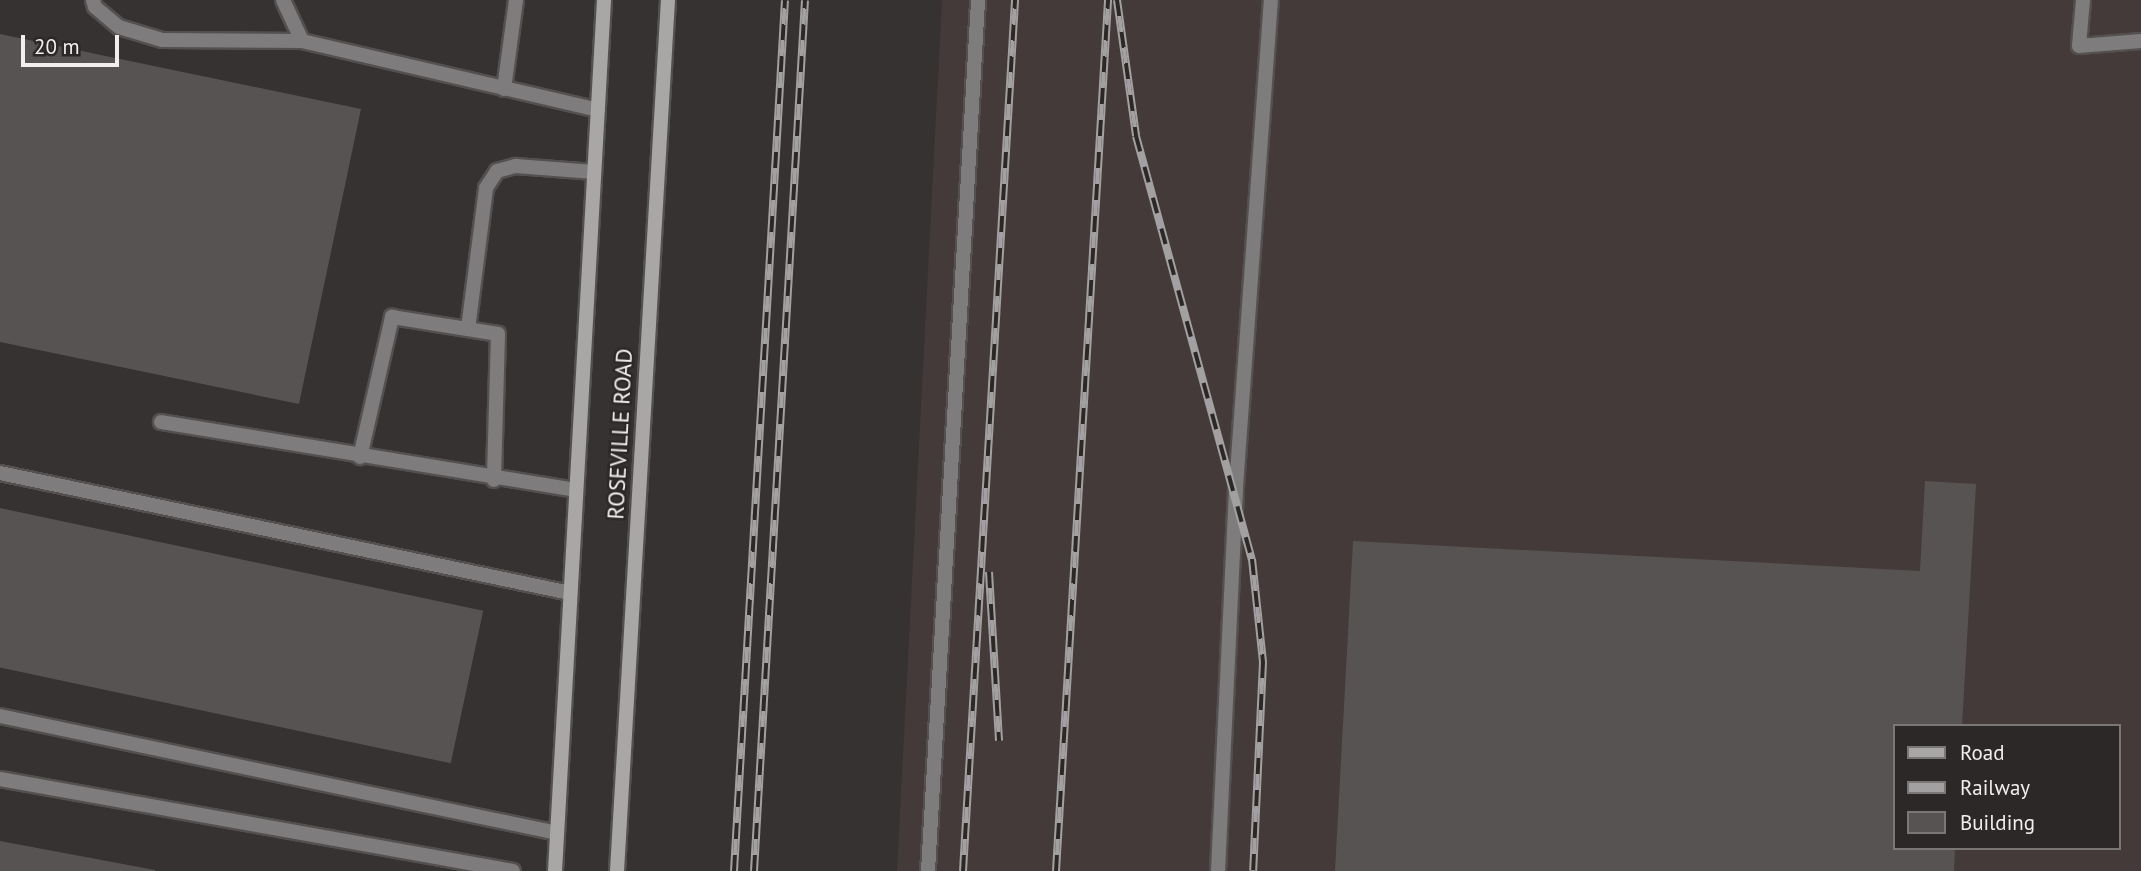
<!DOCTYPE html>
<html>
<head>
<meta charset="utf-8">
<style>
  body { margin:0 }
  #map { position:relative; width:2141px; height:871px; overflow:hidden; background:#353231; font-family:"PT Sans",sans-serif }
  div>[style] { position:absolute }
  [style*='--x'] { left:calc(var(--x)*1px); top:calc(var(--y)*1px); width:calc(var(--w)*1px); rotate:calc(var(--a)*1deg) }
  .built>* { inset:0; background:#443a39 }
  .building>* { inset:0; background:#575353; transform-origin:0 0 }
  .roads { filter:drop-shadow(2px 0 #53504f) drop-shadow(-2px 0 #53504f) drop-shadow(0 2px #53504f) drop-shadow(0 -2px #53504f) }
  .lane>* { height:14px; margin:-7px; padding:0 7px; transform-origin:7px; border-radius:7px; background:#7e7c7c }
  .secondary>* { height:14px; margin:-7px; padding:0 7px; transform-origin:7px; border-radius:7px; background:#a9a6a6 }
  .rail>* { height:8px; margin-top:-4px; transform-origin:0; background:repeating-linear-gradient(90deg,#2b2827 0 16px,#a2a0a0 0 32px); box-sizing:border-box; border-block:2px solid #a2a0a0 }
  span { translate:-50% -50%; white-space:nowrap; text-align:center; line-height:1.15; -webkit-text-stroke:5px #2b2827; paint-order:stroke }
  .street-label { font-size:23px; color:#f0eeee }
  .legend { position:absolute; left:1893px; top:724px; width:228px; height:126px; box-sizing:border-box; background:#2b2827; border:2px solid #7a7777; margin:0; padding:9px 12px; list-style:none; font-size:21px; color:#f0eeee }
  .legend li { display:flex; align-items:center; gap:14px; height:35px }
  .legend b { width:35px; border:2px solid #7a7777 }
  .scale { position:absolute; left:21px; top:35px; width:98px; height:32px; box-sizing:border-box; border:4px solid #f0eeee; border-top:0; padding-left:9px; font-size:21px; line-height:24px; white-space:nowrap; color:#f0eeee; -webkit-text-stroke:5px #2b2827; paint-order:stroke }
</style>
</head>
<body>
<div id="map">
  <div class="built">
    <div style="clip-path:polygon(evenodd,942px 0,2141px 0,2141px 871px,897px 871px,942px 0,1894px 726px,2118px 726px,2118px 848px,1894px 848px,1894px 726px)"></div>
  </div>
  <div class="building">
    <div style="clip-path:polygon(0 34px,361px 109px,299px 404px,0 342px)"></div>
    <div style="clip-path:polygon(1925px 481px,1976px 484px,1962px 726px,1894px 726px,1894px 848px,1955px 848px,1954px 871px,1335px 871px,1353px 541px,1920px 571px)"></div>
    <div style="left:0;top:508px;width:494px;height:156px;rotate:12deg"></div>
    <div style="clip-path:polygon(0 841px,155px 870px,155px 871px,0 871px)"></div>
  </div>
  <div class="roads">
    <div class="lane">
      <div style="--x:93;--y:0;--w:7;--a:74"></div>
      <div style="--x:95;--y:7;--w:31;--a:40"></div>
      <div style="--x:119;--y:27;--w:45;--a:16.8"></div>
      <div style="--x:162;--y:40;--w:140;--a:0.4"></div>
      <div style="--x:283;--y:0;--w:45;--a:65.1"></div>
      <div style="--x:302;--y:41;--w:304;--a:13.1"></div>
      <div style="--x:2083;--y:0;--w:46;--a:95"></div>
      <div style="--x:2079;--y:46;--w:62;--a:-4.6"></div>
      <div style="--x:504;--y:89;--w:90;--a:-82.3"></div>
      <div style="--x:468;--y:329;--w:142;--a:-82.7"></div>
      <div style="--x:486;--y:188;--w:20;--a:-57"></div>
      <div style="--x:497;--y:171;--w:20;--a:-15"></div>
      <div style="--x:516;--y:166;--w:78;--a:4.4"></div>
      <div style="--x:161;--y:422;--w:419;--a:9.3"></div>
      <div style="--x:360;--y:457;--w:144;--a:-77.1"></div>
      <div style="--x:392;--y:317;--w:107;--a:9.1"></div>
      <div style="--x:498;--y:334;--w:146;--a:91.6"></div>
      <div style="--x:0;--y:473;--w:582;--a:11.89"></div>
      <div style="--x:0;--y:716;--w:569;--a:11.86"></div>
      <div style="--x:0;--y:779;--w:521;--a:10.17"></div>
      <div style="--x:928;--y:871;--w:872;--a:-86.71"></div>
      <div style="--x:1218;--y:871;--w:384;--a:-87.3"></div>
      <div style="--x:1236;--y:487;--w:488;--a:-85.9"></div>
    </div>
    <div class="secondary">
      <div style="--x:555;--y:871;--w:872;--a:-86.78"></div>
      <div style="--x:617;--y:871;--w:872;--a:-86.65"></div>
    </div>
  </div>
  <div class="rail">
    <div style="--x:1117;--y:0;--w:137;--a:82"></div>
    <div style="--x:1136;--y:136;--w:439;--a:74.7"></div>
    <div style="--x:1252;--y:559;--w:104;--a:83.9"></div>
    <div style="--x:1263;--y:662;--w:209;--a:92.7"></div>
    <div style="--x:989;--y:572;--w:169;--a:86.6"></div>
    <div style="--x:734;--y:871;--w:872;--a:-86.65"></div>
    <div style="--x:754;--y:871;--w:872;--a:-86.65"></div>
    <div style="--x:963;--y:871;--w:873;--a:-86.58"></div>
    <div style="--x:1056;--y:871;--w:873;--a:-86.58"></div>
  </div>
  <div class="street-label">
    <span style="left:620px;top:434px;rotate:-87deg">ROSEVILLE ROAD</span>
  </div>
  <ul class="legend">
  <li><b style="height:9px;background:#a9a6a6"></b>Road</li>
  <li><b style="height:9px;background:#a2a0a0"></b>Railway</li>
  <li><b style="height:19px;background:#575353"></b>Building</li>
  </ul>
  <div class="scale">20 m</div>
</div>
</body>
</html>
